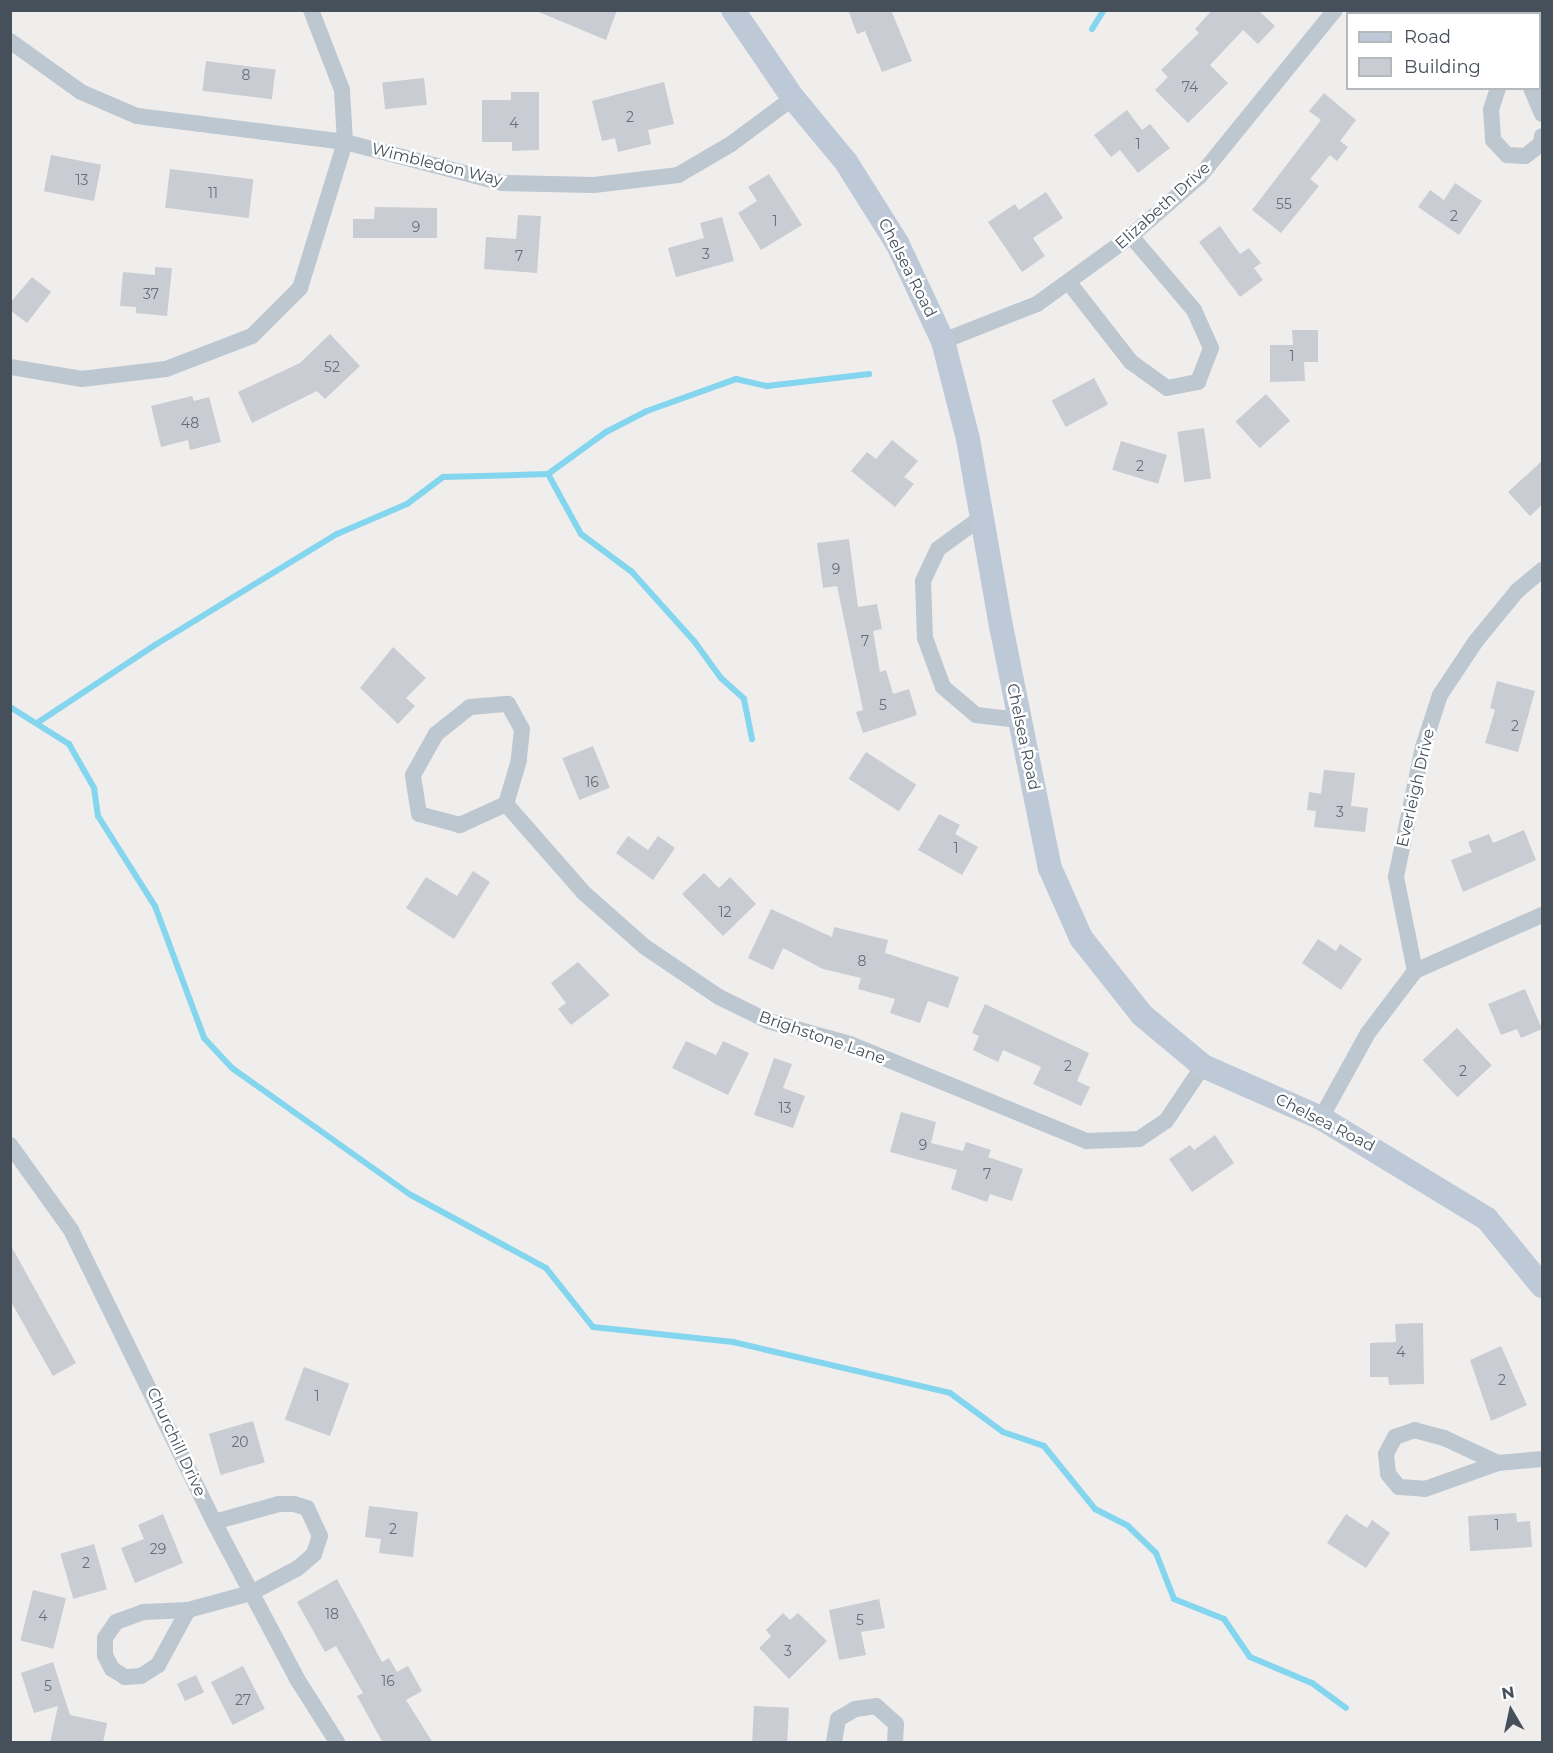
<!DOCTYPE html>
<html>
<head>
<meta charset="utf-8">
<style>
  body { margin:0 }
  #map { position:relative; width:1553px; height:1753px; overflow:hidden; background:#f0eded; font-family:Montserrat,sans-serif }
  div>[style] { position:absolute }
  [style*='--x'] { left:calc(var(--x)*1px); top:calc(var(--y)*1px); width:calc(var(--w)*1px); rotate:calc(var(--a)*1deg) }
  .stream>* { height:6px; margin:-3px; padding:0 3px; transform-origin:3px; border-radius:3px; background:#84d5ee }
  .building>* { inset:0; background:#c9ccd2; transform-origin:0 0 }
  .street>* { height:16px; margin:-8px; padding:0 8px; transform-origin:8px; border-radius:8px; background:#bdc7d0 }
  .secondary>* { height:24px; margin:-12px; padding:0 12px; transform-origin:12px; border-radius:12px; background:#bec9d7 }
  span { translate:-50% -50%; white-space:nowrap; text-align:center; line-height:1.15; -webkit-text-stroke:5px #fff; paint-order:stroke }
  .number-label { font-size:14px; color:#666f79 }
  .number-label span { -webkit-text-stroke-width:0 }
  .street-label { font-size:16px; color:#45505b }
  .frame { position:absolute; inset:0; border:12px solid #45505b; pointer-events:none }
  .legend { position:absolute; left:1346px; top:12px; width:195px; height:78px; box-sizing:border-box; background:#fff; border:2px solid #b5b9bd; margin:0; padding:8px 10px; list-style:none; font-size:18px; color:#45505b }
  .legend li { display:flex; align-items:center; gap:12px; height:30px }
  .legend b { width:30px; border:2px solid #b5b9bd }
  .north { position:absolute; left:1481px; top:1681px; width:60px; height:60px; -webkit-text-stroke:4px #fff; paint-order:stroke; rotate:351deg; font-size:16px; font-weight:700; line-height:24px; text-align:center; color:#45505b }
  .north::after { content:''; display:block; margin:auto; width:21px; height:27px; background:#45505b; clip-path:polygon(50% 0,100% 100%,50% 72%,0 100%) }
</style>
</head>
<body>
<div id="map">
  <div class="stream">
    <div style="--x:1092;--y:29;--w:22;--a:-58"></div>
    <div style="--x:548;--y:474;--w:68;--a:61.2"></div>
    <div style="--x:581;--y:534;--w:64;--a:36.7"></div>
    <div style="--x:632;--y:572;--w:93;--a:48.1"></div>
    <div style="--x:694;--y:641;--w:46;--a:53.9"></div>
    <div style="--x:721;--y:678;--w:31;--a:42"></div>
    <div style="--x:744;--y:699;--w:41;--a:78.7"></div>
    <div style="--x:10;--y:707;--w:70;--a:32.1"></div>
    <div style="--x:69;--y:744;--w:51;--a:60.4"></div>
    <div style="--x:94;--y:788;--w:28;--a:82"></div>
    <div style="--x:98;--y:816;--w:107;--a:57.7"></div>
    <div style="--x:155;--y:906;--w:141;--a:69.6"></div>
    <div style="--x:204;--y:1038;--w:41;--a:47"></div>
    <div style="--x:232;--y:1068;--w:219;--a:35.4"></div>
    <div style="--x:411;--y:1195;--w:153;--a:28.4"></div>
    <div style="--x:546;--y:1268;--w:75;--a:51.5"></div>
    <div style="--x:593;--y:1327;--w:141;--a:6.1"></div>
    <div style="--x:733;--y:1342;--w:223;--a:13.2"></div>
    <div style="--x:950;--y:1393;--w:66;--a:36.3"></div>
    <div style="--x:1003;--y:1432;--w:43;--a:18.9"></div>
    <div style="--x:1044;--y:1446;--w:81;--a:51"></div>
    <div style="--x:1095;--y:1509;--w:37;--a:27"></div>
    <div style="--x:1128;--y:1526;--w:39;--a:44"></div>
    <div style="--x:1156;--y:1553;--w:49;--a:68.6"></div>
    <div style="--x:1174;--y:1599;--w:54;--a:21.8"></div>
    <div style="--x:1224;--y:1619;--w:46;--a:55.6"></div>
    <div style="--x:1250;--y:1657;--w:67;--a:22.8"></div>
    <div style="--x:1312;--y:1683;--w:42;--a:36.3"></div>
    <div style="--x:37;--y:723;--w:141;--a:-33.5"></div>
    <div style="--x:155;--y:645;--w:213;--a:-31.4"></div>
    <div style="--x:337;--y:534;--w:76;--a:-23.2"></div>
    <div style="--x:407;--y:504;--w:45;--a:-36.9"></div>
    <div style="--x:443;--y:477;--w:105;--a:-1.6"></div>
    <div style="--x:548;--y:474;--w:72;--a:-35.9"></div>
    <div style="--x:606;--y:432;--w:46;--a:-27.1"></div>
    <div style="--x:647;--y:411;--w:95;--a:-19.8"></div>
    <div style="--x:736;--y:379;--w:32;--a:13"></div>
    <div style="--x:767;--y:386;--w:103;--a:-6.7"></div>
  </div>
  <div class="building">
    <div style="clip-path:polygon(534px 10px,617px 10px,606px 40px)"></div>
    <div style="clip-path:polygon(848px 10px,891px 10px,912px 61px,882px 72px,865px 31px,857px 34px)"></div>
    <div style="clip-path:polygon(1212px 10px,1258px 10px,1275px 26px,1258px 44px,1243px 30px,1210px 65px,1228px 83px,1188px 123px,1155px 90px,1168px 77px,1161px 70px,1199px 33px,1195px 29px)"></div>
    <div style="left:206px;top:61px;width:70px;height:30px;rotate:7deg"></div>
    <div style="left:424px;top:78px;width:27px;height:42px;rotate:84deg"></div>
    <div style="clip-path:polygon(664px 82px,674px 124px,648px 130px,651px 144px,618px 152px,615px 138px,602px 141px,592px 101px)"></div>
    <div style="clip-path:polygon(511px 92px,539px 92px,539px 150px,512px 151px,512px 142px,482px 142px,482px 100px,511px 100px)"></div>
    <div style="clip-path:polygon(1324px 93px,1356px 120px,1340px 141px,1348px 147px,1337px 161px,1330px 155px,1310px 179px,1319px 186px,1281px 233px,1252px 210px,1321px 120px,1309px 111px)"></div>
    <div style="clip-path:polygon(1127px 110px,1142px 130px,1150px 124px,1170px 148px,1138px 173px,1120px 150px,1111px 157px,1094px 135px)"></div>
    <div style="left:51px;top:155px;width:51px;height:37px;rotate:11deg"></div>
    <div style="left:170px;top:169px;width:84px;height:39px;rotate:7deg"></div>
    <div style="clip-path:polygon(769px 174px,802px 225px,761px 250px,738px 213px,757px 201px,748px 187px)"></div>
    <div style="clip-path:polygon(1455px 183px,1482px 201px,1459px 235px,1418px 207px,1430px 190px,1444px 200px)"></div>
    <div style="clip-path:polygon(1046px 192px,1063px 218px,1033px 238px,1045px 256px,1022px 272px,988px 222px,1015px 204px,1019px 210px)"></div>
    <div style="clip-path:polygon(375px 207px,437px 208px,437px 238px,353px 238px,353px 219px,374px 219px)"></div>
    <div style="clip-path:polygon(518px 215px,541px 216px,537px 273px,484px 269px,486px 237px,516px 239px)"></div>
    <div style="clip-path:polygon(722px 217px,734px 261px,676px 277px,668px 248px,704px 238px,700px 223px)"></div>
    <div style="clip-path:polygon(1220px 226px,1240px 254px,1249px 248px,1261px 263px,1254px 268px,1263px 280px,1240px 297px,1199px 242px)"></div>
    <div style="clip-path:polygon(155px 267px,172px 268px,167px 316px,136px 313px,136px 307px,120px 306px,123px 272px,155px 275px)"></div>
    <div style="clip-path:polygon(32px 277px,51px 292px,27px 323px,10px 310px,10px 303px)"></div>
    <div style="clip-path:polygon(1292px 330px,1318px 330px,1318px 362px,1304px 362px,1305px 381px,1270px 382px,1270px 345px,1293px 345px)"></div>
    <div style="clip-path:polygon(330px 334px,360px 366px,325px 399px,317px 391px,252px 423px,238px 392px,300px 363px)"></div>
    <div style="left:1094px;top:378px;width:30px;height:48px;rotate:62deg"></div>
    <div style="left:1266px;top:394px;width:36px;height:41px;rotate:48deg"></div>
    <div style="clip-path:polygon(192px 396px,194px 401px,209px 397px,221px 442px,190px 450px,188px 440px,161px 447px,151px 406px)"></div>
    <div style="left:1204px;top:428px;width:51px;height:27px;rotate:82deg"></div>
    <div style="clip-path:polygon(892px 440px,918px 461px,904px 477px,914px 484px,895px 507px,851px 471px,867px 452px,876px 459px)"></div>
    <div style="left:1121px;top:441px;width:48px;height:30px;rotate:17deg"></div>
    <div style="clip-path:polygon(1542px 461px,1542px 505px,1530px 516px,1508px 492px)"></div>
    <div style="clip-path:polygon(849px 539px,858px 607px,877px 604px,882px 629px,873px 631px,880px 672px,886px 670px,893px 694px,909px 689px,917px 715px,863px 733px,856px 712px,863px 710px,837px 586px,823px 588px,817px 543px)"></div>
    <div style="clip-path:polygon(393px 647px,426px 678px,406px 698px,415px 706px,398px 724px,360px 688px)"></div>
    <div style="clip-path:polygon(1497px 681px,1535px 691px,1518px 752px,1485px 743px,1495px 710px,1490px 708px)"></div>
    <div style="left:593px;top:746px;width:45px;height:33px;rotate:68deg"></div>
    <div style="left:866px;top:752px;width:60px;height:32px;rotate:33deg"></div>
    <div style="clip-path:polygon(1324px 770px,1355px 773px,1351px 806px,1368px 808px,1365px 832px,1314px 827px,1316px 811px,1307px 810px,1309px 792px,1321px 794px)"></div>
    <div style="clip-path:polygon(939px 814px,960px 825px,955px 834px,978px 847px,962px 875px,918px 850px)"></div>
    <div style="clip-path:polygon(1524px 830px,1536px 860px,1463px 892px,1451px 860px,1472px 852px,1468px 842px,1489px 834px,1493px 843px)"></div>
    <div style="clip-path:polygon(628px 836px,648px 850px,658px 836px,675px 848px,653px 880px,616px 853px)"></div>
    <div style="clip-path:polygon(473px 871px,490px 882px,454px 939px,406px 908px,426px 877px,457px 896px)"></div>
    <div style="clip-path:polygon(704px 873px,719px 888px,730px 877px,756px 904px,723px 936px,682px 894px)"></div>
    <div style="clip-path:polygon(771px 909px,832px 937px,834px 927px,888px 940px,885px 953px,959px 977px,948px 1008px,928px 1001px,920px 1023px,890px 1013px,895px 999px,858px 989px,861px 978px,823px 969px,783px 948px,773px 970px,748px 958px)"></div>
    <div style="clip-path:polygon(1318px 939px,1336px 951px,1340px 944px,1362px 959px,1341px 990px,1302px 963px)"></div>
    <div style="clip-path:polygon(578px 962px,610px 995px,571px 1025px,558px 1009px,566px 1003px,551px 983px)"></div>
    <div style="clip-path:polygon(1525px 989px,1542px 1029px,1521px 1038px,1517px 1029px,1501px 1035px,1488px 1004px)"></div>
    <div style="clip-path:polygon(985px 1004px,1089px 1053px,1077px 1081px,1090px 1087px,1081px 1106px,1033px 1084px,1041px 1067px,1003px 1050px,998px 1062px,973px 1050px,979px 1036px,972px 1033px)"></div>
    <div style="left:1457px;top:1028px;width:51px;height:47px;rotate:47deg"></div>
    <div style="clip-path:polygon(686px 1041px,716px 1055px,723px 1041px,749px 1053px,728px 1095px,672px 1068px)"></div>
    <div style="clip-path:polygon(774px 1058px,792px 1064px,783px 1088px,805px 1096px,793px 1128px,754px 1115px)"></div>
    <div style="clip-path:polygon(901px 1112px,936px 1122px,931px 1143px,963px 1151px,966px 1142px,991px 1150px,988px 1157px,1023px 1169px,1012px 1201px,990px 1194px,987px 1202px,951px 1189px,957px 1170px,890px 1152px)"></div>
    <div style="clip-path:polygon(1215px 1135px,1234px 1163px,1192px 1192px,1169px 1159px,1190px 1145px,1194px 1150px)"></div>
    <div style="clip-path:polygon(10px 1244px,76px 1363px,53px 1376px,10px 1300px)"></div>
    <div style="clip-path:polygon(1423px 1323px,1424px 1384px,1389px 1385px,1388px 1377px,1370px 1377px,1370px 1343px,1396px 1342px,1395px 1324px)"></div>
    <div style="clip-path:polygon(1501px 1346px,1527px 1405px,1491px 1421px,1470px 1360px)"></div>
    <div style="left:304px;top:1367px;width:48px;height:56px;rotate:20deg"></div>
    <div style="left:253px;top:1421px;width:43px;height:46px;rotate:74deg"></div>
    <div style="clip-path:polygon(369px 1506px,418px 1512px,413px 1557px,379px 1553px,381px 1539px,365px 1537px)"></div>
    <div style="clip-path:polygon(1516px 1513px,1517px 1522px,1530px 1521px,1532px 1547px,1470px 1551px,1468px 1516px)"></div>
    <div style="clip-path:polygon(163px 1514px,183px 1563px,135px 1583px,121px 1548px,144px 1539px,138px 1525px)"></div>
    <div style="clip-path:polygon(1346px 1514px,1367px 1528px,1372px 1520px,1390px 1533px,1366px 1568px,1327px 1543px)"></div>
    <div style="left:94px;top:1544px;width:47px;height:35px;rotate:74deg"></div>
    <div style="clip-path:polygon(337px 1579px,382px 1662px,389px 1658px,397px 1672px,408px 1666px,422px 1691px,406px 1700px,433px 1743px,383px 1743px,357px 1696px,363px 1693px,336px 1646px,325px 1652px,297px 1602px)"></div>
    <div style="left:33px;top:1590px;width:34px;height:52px;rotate:14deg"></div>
    <div style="clip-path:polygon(879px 1599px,885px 1628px,861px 1632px,866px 1655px,839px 1660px,829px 1610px)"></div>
    <div style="clip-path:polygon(783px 1613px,790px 1620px,798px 1613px,827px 1641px,789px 1679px,759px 1648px,771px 1636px,766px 1630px)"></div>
    <div style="clip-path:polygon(53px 1662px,70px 1715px,107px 1723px,103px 1743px,50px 1743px,58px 1706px,34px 1713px,21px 1673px)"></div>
    <div style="left:243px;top:1666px;width:48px;height:36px;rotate:63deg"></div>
    <div style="left:196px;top:1675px;width:19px;height:21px;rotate:65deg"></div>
    <div style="left:754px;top:1706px;width:35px;height:37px;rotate:3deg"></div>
  </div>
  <div class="street">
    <div style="--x:311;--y:10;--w:86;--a:68.8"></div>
    <div style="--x:342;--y:90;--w:52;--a:86.7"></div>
    <div style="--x:345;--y:142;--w:162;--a:14.6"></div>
    <div style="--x:502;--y:183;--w:92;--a:1.2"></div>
    <div style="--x:594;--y:185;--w:85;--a:-6.8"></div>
    <div style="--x:678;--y:175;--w:61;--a:-30.3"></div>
    <div style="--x:731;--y:144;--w:77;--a:-36.6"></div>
    <div style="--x:1505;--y:10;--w:4;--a:76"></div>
    <div style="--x:10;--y:41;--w:87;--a:35.7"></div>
    <div style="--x:81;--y:92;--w:61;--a:23.2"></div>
    <div style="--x:137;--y:116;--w:210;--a:7.1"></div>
    <div style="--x:345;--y:142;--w:153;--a:107.1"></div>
    <div style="--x:300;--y:288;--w:68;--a:135"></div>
    <div style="--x:252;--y:336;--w:92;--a:159"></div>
    <div style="--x:166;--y:369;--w:85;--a:173.2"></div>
    <div style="--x:82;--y:379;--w:73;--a:-170.5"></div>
    <div style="--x:1498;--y:88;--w:22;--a:108"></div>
    <div style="--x:1491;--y:109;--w:31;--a:86"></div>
    <div style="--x:1493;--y:140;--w:21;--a:47"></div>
    <div style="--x:1507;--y:155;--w:18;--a:3"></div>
    <div style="--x:1525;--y:156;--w:20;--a:-37"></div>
    <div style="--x:1541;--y:144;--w:8;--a:-83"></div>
    <div style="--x:1531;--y:88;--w:28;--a:67"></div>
    <div style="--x:1070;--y:284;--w:99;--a:52"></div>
    <div style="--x:1131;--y:362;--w:44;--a:35.8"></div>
    <div style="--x:1167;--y:388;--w:32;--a:-11"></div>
    <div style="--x:1198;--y:382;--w:36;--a:-69"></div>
    <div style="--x:1211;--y:348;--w:42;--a:-114.1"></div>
    <div style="--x:1194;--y:310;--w:97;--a:-130.4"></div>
    <div style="--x:943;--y:341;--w:101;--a:-21.5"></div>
    <div style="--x:1037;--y:304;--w:116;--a:-35.9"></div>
    <div style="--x:1131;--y:236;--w:91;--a:-41"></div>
    <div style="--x:1200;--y:176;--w:214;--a:-50.9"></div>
    <div style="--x:982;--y:517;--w:54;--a:144"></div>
    <div style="--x:938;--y:549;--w:35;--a:115"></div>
    <div style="--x:923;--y:581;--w:57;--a:88"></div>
    <div style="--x:925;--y:638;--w:52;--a:69.8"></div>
    <div style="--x:943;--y:687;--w:43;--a:40.3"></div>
    <div style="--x:976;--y:715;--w:43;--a:6.6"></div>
    <div style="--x:506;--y:804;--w:51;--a:155.5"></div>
    <div style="--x:460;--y:825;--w:42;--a:-165"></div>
    <div style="--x:419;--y:814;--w:39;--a:-99"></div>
    <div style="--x:413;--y:775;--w:47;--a:-60.7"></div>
    <div style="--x:436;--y:734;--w:43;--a:-38.5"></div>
    <div style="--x:470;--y:707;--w:38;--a:-5"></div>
    <div style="--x:508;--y:704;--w:29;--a:61"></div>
    <div style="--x:522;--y:729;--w:31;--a:96"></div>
    <div style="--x:519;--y:760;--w:46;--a:106.5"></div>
    <div style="--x:506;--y:804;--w:118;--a:48.8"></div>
    <div style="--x:584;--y:893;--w:81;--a:41.5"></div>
    <div style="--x:645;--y:947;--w:89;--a:34"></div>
    <div style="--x:719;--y:997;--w:55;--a:26.1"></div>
    <div style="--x:768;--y:1021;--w:85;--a:15.7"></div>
    <div style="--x:850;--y:1044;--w:256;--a:22.3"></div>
    <div style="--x:1087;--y:1141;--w:52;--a:-2.2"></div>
    <div style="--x:1139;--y:1139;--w:32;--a:-34"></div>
    <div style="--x:1166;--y:1121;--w:66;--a:-56.1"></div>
    <div style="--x:1415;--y:971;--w:96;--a:-101.4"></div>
    <div style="--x:1396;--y:877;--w:133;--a:-78.3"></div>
    <div style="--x:1423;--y:747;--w:55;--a:-71.9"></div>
    <div style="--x:1440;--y:695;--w:65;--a:-56.3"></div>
    <div style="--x:1476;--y:641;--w:65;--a:-50.6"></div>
    <div style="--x:1517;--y:591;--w:33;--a:-40"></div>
    <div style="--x:1321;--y:1118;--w:97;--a:-61.1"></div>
    <div style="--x:1368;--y:1033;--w:78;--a:-52.8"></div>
    <div style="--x:1415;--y:971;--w:139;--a:-23.8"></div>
    <div style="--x:10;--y:1145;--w:105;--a:54.3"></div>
    <div style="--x:71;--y:1230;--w:325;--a:63.9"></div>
    <div style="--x:214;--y:1522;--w:178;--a:62.1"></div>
    <div style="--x:297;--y:1679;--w:75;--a:57.6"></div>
    <div style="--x:1498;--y:1463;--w:60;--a:-155.2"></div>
    <div style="--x:1444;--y:1438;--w:30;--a:-165"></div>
    <div style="--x:1415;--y:1430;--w:21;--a:161"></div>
    <div style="--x:1395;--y:1437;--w:19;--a:118"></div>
    <div style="--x:1386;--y:1454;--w:20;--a:84"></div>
    <div style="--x:1388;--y:1474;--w:17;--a:50"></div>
    <div style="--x:1399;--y:1487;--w:26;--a:4"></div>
    <div style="--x:1425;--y:1489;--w:77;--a:-19.6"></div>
    <div style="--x:1498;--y:1463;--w:44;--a:-5.2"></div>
    <div style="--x:188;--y:1610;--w:63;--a:118.6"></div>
    <div style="--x:158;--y:1665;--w:20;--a:147"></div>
    <div style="--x:141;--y:1676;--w:16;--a:176"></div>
    <div style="--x:125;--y:1677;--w:15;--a:-148"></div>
    <div style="--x:112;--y:1669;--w:16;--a:-117"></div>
    <div style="--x:105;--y:1655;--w:17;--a:-90"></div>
    <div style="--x:105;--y:1638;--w:19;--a:-55"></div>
    <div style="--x:116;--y:1622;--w:30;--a:-20"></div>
    <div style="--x:144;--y:1612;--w:44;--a:-2.6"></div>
    <div style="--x:188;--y:1610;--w:65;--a:-15.1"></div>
    <div style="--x:251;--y:1593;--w:53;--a:-28"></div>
    <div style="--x:298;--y:1568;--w:21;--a:-41"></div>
    <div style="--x:314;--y:1554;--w:19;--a:-72"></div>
    <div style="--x:320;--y:1536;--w:31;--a:-115"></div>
    <div style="--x:307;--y:1508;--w:14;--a:-163"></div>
    <div style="--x:294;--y:1504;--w:15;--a:180"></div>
    <div style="--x:279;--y:1504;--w:67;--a:164.5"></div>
    <div style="--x:834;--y:1742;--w:23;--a:-80"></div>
    <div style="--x:838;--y:1719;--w:20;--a:-30"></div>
    <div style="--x:855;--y:1709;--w:21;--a:-8"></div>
    <div style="--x:876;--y:1706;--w:27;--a:42"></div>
    <div style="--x:896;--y:1724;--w:18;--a:93"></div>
  </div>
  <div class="secondary">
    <div style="--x:733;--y:10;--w:107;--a:55.7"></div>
    <div style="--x:793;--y:98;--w:83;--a:50.4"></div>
    <div style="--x:846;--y:162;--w:96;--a:57.8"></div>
    <div style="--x:897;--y:243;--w:108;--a:64.9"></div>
    <div style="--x:943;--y:341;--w:101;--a:75.7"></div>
    <div style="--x:968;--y:439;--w:190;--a:80"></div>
    <div style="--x:1001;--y:626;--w:247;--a:78.6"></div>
    <div style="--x:1050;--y:868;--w:77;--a:66.1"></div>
    <div style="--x:1081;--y:938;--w:98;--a:51.6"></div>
    <div style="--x:1142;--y:1015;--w:80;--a:39.9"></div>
    <div style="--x:1203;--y:1066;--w:129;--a:23.8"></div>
    <div style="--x:1321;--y:1118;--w:194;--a:31.3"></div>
    <div style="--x:1487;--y:1219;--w:87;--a:50.6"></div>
  </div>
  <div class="number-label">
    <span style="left:246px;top:75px">8</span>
    <span style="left:1190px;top:87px">74</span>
    <span style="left:630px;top:117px">2</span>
    <span style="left:514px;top:123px">4</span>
    <span style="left:1138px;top:144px">1</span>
    <span style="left:82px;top:180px">13</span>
    <span style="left:213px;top:193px">11</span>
    <span style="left:1284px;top:204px">55</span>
    <span style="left:1454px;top:216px">2</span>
    <span style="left:775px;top:221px">1</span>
    <span style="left:416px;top:227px">9</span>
    <span style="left:706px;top:254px">3</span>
    <span style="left:519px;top:256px">7</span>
    <span style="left:151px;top:294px">37</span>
    <span style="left:1292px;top:356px">1</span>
    <span style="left:332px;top:367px">52</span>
    <span style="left:190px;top:423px">48</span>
    <span style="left:1140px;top:466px">2</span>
    <span style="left:836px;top:569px">9</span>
    <span style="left:865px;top:641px">7</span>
    <span style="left:883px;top:705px">5</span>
    <span style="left:1515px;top:726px">2</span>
    <span style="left:592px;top:782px">16</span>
    <span style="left:1340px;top:812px">3</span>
    <span style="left:956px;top:848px">1</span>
    <span style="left:725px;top:912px">12</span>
    <span style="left:862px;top:961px">8</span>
    <span style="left:1068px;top:1066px">2</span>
    <span style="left:1463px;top:1071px">2</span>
    <span style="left:785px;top:1108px">13</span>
    <span style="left:923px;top:1145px">9</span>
    <span style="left:987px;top:1174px">7</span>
    <span style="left:1401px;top:1352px">4</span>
    <span style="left:1502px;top:1380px">2</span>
    <span style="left:317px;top:1396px">1</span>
    <span style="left:240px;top:1442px">20</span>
    <span style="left:1497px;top:1525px">1</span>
    <span style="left:393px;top:1529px">2</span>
    <span style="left:158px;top:1549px">29</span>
    <span style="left:86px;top:1563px">2</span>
    <span style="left:332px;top:1614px">18</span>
    <span style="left:43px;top:1616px">4</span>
    <span style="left:860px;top:1620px">5</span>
    <span style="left:788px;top:1651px">3</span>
    <span style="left:388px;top:1681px">16</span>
    <span style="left:48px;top:1686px">5</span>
    <span style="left:243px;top:1700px">27</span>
  </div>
  <div class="street-label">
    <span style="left:437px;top:165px;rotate:14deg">Wimbledon Way</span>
    <span style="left:1163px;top:206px;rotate:-42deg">Elizabeth Drive</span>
    <span style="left:907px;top:268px;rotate:63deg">Chelsea Road</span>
    <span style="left:1023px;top:737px;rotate:78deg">Chelsea Road</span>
    <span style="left:1416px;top:788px;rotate:-77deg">Everleigh Drive</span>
    <span style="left:822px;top:1038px;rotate:19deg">Brighstone Lane</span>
    <span style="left:1325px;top:1123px;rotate:27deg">Chelsea Road</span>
    <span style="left:176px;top:1442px;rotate:65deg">Churchill Drive</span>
  </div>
  <div class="frame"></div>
  <ul class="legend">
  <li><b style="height:8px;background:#bec9d7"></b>Road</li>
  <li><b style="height:16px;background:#c9ccd2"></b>Building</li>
  </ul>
  <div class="north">N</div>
</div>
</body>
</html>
